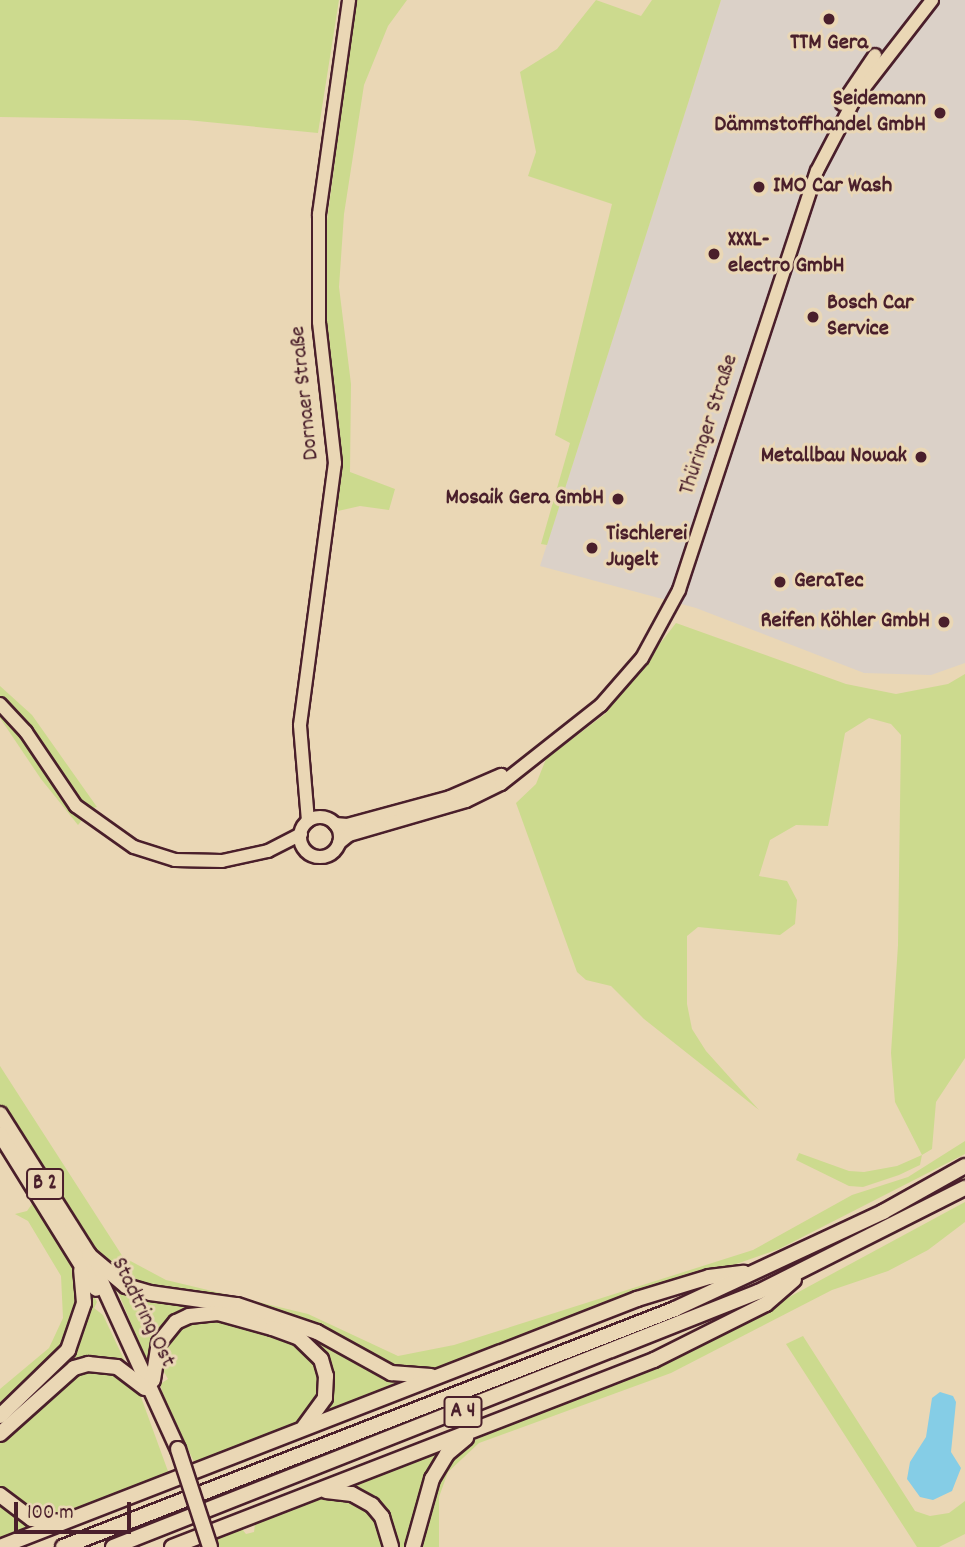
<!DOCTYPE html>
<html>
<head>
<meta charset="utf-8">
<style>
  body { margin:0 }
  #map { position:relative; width:965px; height:1547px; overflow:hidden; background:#ead7b5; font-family:Dekko,sans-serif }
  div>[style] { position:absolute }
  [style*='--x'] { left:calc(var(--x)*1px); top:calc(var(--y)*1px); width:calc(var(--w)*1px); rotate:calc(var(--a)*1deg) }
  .built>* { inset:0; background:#dbd1c8 }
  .green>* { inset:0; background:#ccda8e }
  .water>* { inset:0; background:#85cde6 }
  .roads { filter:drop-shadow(2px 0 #4a1f2b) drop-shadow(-2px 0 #4a1f2b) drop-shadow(0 2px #4a1f2b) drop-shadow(0 -2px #4a1f2b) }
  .secondary>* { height:12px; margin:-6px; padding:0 6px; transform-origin:6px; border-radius:6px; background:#ead7b5 }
  .secondary>.ring { margin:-6px; padding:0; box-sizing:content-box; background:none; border:12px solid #ead7b5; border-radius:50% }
  .highway>* { height:14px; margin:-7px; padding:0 7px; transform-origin:7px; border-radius:7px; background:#ead7b5 }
  .bridges { filter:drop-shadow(2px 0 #4a1f2b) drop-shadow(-2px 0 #4a1f2b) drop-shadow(0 2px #4a1f2b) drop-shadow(0 -2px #4a1f2b) }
  .highway-bridge>* { height:14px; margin:-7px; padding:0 7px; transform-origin:7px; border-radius:7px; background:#ead7b5 }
  .dots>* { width:19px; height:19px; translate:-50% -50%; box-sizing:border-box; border:4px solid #ead7b5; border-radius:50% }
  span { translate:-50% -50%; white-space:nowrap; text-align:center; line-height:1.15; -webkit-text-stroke:6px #ead7b5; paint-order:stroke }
  .shield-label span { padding:2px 5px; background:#ead7b5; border:2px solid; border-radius:5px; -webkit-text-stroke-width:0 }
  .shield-label { font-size:21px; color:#4a1f2b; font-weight:700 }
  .poi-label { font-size:23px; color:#4a1f2b; font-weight:700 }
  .right { translate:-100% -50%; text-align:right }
  .left { translate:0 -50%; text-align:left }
  .street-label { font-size:23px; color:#4a1f2b }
  .scale { position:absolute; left:14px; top:1502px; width:117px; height:32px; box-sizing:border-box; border:4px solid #4a1f2b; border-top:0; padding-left:9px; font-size:21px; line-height:24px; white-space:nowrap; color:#4a1f2b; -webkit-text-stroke:5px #ead7b5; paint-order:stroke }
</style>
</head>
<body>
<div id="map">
  <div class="built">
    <div style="clip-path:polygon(721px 0,965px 0,965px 663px,931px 675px,864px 673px,696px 608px,540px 566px)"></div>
  </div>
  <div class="green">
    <div style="clip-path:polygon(0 0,339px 0,318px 133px,187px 120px,0 117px)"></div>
    <div style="clip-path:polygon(356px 0,407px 0,388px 26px,364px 85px,344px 214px,339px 287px,351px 384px,350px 472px,395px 489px,389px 510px,360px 506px,338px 511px,337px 409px,323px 290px,325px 236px)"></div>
    <div style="clip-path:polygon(596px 0,641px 16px,652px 0,721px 0,547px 545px,541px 544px,570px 443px,555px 435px,612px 204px,528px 176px,536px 152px,520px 72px,557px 49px)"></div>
    <div style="clip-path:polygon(676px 623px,846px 684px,896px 694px,948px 684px,965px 674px,965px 1058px,936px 1102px,932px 1149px,922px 1155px,920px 1165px,899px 1175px,863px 1187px,849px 1186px,796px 1160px,799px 1153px,849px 1171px,864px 1172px,897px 1166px,922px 1155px,895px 1102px,891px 1053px,898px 945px,901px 735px,891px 724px,869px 718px,845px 733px,828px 826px,796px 825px,770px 840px,759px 876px,787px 881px,797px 900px,795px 924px,780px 935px,698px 927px,687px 936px,687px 1004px,692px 1029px,706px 1051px,759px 1110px,644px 1019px,611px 986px,586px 980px,577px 972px,516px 803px,536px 784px,546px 759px,605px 714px)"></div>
    <div style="clip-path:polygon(0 686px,32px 715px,97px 807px,86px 810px,27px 725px,0 696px)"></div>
    <div style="clip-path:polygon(0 709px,82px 820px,78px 825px,41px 779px,0 718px)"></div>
    <div style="clip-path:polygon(0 1066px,123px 1257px,166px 1280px,308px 1314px,398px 1356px,454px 1345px,753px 1250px,852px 1195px,908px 1177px,965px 1141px,965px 1154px,779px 1249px,443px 1367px,394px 1369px,334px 1335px,139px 1288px,107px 1270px,0 1107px)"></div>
    <div style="clip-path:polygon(34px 1201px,74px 1271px,76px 1316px,62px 1350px,0 1411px,0 1389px,49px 1348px,63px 1318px,61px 1276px,28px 1221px,15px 1214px,27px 1211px)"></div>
    <div style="clip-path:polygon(965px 1202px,965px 1222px,928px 1250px,888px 1271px,832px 1290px,671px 1373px,479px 1443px,448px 1472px,439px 1497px,439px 1547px,418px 1547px,431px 1494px,447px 1462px,468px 1443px,730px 1329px)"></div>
    <div style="clip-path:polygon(105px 1278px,302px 1329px,408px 1380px,407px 1385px,318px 1417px,324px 1354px,316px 1343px,303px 1334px,199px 1309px,155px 1341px,148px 1364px,118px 1292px,113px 1293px)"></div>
    <div style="clip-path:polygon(88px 1285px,97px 1302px,94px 1308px,103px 1315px,129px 1370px,87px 1360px,0 1428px,8px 1414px,68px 1357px,85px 1318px)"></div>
    <div style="clip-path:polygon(216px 1318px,300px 1343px,318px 1363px,320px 1396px,299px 1422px,194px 1462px,164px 1397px,160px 1384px,168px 1379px,164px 1372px,158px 1375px,161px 1353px,172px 1335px,189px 1322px)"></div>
    <div style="clip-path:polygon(803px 1336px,915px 1511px,930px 1516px,949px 1513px,965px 1501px,965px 1534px,939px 1547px,917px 1547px,786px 1344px)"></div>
    <div style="clip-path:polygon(109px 1369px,133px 1386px,141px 1397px,169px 1474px,79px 1510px,38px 1517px,0 1489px,0 1442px,78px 1370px)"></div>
    <div style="clip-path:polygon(452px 1444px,408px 1547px,396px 1547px,391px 1523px,380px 1507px,346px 1485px,383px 1471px,386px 1474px,395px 1466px)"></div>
    <div style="clip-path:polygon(325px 1497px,350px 1498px,377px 1517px,387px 1547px,219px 1547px,217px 1538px,242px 1529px,246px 1534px,254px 1532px,255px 1524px)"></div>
    <div style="clip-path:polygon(0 1502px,19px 1519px,40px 1526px,0 1542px)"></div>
  </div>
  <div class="water">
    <div style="clip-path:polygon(940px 1392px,953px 1396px,956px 1402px,951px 1452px,961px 1468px,952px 1491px,933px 1500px,920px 1497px,907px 1479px,910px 1462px,926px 1437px,932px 1398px)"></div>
  </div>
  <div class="roads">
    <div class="secondary">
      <div style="--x:842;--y:104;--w:59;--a:-56"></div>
      <div style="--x:0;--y:704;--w:38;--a:47"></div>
      <div style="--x:26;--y:732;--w:89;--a:56"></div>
      <div style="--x:76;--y:806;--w:71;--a:35.3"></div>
      <div style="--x:134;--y:847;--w:43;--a:17.6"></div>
      <div style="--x:175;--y:860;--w:47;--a:1.2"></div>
      <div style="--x:222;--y:861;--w:47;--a:-12.3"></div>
      <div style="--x:268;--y:851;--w:37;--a:-27"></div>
      <div class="ring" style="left:300px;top:817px;width:28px;height:28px"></div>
      <div style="--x:308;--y:821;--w:96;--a:-94.8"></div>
      <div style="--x:300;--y:725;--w:264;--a:-82.4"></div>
      <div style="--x:335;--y:463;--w:142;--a:-96.5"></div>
      <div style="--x:319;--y:322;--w:108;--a:-90"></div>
      <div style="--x:319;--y:214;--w:216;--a:-82"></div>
      <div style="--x:335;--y:824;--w:12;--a:5"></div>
      <div style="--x:347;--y:825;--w:107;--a:-15.2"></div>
      <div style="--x:450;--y:797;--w:56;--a:-23.3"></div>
      <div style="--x:339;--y:843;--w:13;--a:-39"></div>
      <div style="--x:349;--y:835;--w:122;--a:-16.2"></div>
      <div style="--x:466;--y:801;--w:39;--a:-26"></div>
      <div style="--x:501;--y:784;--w:127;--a:-38.3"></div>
      <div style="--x:601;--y:705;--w:62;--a:-48.9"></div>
      <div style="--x:642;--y:658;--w:77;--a:-61.4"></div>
      <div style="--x:679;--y:590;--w:441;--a:-71.8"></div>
      <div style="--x:817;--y:171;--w:78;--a:-62.4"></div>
      <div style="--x:853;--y:102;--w:129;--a:-52.2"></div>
    </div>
    <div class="highway">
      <div style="--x:0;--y:1114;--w:167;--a:57.7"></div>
      <div style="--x:89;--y:1255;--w:213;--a:65.4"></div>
      <div style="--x:0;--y:1134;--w:182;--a:58.2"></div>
      <div style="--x:89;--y:1255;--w:48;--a:40"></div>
      <div style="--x:126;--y:1286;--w:25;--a:16"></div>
      <div style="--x:150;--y:1293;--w:88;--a:7.9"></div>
      <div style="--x:237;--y:1305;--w:84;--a:18.6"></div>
      <div style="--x:317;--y:1332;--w:85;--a:29"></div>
      <div style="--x:391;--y:1373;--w:40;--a:4.3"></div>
      <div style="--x:153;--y:1380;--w:37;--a:-81"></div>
      <div style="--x:159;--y:1343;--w:27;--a:-51"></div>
      <div style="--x:176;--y:1322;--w:14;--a:-25"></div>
      <div style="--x:189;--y:1316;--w:29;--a:-6"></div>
      <div style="--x:218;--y:1313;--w:56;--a:15.5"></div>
      <div style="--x:272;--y:1328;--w:29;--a:20"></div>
      <div style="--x:299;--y:1338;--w:30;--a:44"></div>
      <div style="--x:321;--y:1359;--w:18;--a:74"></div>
      <div style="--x:326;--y:1376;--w:22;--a:93"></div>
      <div style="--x:325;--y:1398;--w:36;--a:126"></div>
      <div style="--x:0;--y:1416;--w:95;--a:-44.1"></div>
      <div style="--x:68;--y:1350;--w:50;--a:-71.2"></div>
      <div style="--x:84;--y:1303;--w:33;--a:-95"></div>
      <div style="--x:0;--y:1434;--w:99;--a:-41.7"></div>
      <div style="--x:74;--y:1368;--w:15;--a:-16"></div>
      <div style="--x:88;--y:1364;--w:29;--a:6"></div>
      <div style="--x:117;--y:1367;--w:35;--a:37"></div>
      <div style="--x:326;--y:1491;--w:26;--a:7"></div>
      <div style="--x:352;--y:1494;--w:23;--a:29"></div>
      <div style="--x:372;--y:1505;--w:16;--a:50"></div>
      <div style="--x:382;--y:1517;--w:31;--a:73"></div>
      <div style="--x:0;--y:1495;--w:40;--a:37"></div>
      <div style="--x:32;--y:1519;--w:27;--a:6"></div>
      <div style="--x:0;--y:1547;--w:684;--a:-21.27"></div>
      <div style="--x:637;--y:1299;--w:75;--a:-17"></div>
      <div style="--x:709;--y:1277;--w:35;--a:-7"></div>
      <div style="--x:63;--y:1547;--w:657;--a:-21.25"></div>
      <div style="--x:675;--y:1309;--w:230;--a:-25"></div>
      <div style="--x:883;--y:1212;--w:94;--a:-29.3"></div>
      <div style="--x:113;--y:1547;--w:694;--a:-21.57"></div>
      <div style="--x:758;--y:1292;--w:232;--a:-26.7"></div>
      <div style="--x:172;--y:1547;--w:517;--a:-21.2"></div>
      <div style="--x:654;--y:1360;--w:125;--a:-26.6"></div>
      <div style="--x:766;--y:1304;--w:37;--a:-41"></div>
      <div style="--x:413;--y:1547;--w:71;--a:-74.4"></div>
      <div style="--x:432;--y:1479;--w:29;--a:-59"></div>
      <div style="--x:447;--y:1454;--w:25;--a:-40"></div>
    </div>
  </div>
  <div class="bridges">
    <div class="highway-bridge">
      <div style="--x:178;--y:1449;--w:103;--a:71.9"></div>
    </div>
  </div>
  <div class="dots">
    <div style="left:829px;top:19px;background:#4a1f2b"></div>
    <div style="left:940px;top:113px;background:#4a1f2b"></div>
    <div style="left:759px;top:187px;background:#4a1f2b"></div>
    <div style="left:714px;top:254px;background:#4a1f2b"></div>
    <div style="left:813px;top:317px;background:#4a1f2b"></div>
    <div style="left:921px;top:457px;background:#4a1f2b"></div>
    <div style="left:618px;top:499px;background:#4a1f2b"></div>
    <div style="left:592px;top:548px;background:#4a1f2b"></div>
    <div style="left:780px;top:582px;background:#4a1f2b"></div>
    <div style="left:944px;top:622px;background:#4a1f2b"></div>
  </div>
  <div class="shield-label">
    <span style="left:45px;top:1184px">B 2</span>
    <span style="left:463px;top:1412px">A 4</span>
  </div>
  <div class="poi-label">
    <span style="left:829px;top:44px">TTM Gera</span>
    <span class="right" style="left:926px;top:113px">Seidemann<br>Dämmstoffhandel GmbH</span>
    <span class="left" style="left:773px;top:187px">IMO Car Wash</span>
    <span class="left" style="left:728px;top:254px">XXXL-<br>electro GmbH</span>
    <span class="left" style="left:827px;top:317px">Bosch Car<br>Service</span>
    <span class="right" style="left:907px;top:457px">Metallbau Nowak</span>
    <span class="right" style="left:604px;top:499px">Mosaik Gera GmbH</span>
    <span class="left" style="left:606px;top:548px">Tischlerei<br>Jugelt</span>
    <span class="left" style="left:794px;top:582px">GeraTec</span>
    <span class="right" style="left:930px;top:622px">Reifen Köhler GmbH</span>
  </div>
  <div class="street-label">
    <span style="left:306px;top:393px;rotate:-96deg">Dornaer Straße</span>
    <span style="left:710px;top:425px;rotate:-72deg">Thüringer Straße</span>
    <span style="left:142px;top:1313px;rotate:64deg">Stadtring Ost</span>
  </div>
  <div class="scale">100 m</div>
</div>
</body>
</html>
